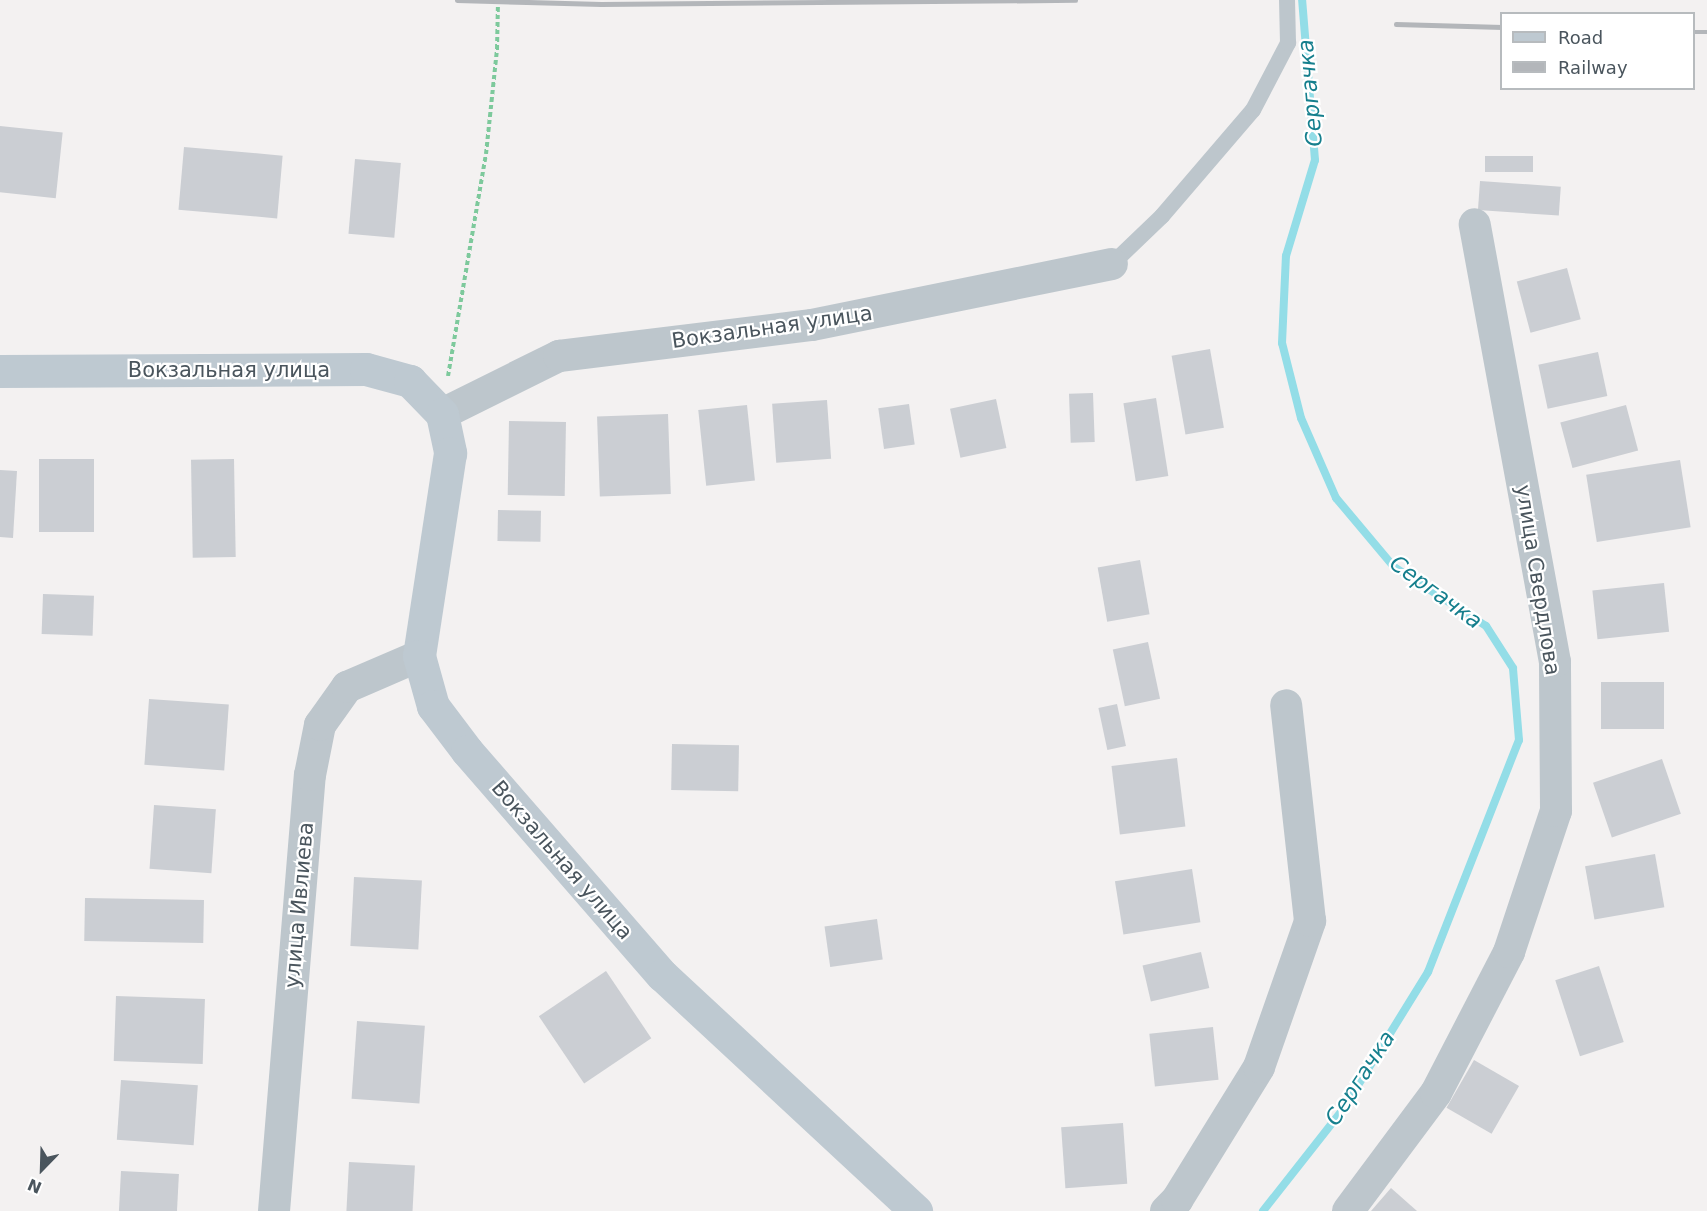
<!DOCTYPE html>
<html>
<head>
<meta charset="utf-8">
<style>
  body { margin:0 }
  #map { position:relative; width:1707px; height:1211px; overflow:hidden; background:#f3f1f1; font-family:"DejaVu Sans",sans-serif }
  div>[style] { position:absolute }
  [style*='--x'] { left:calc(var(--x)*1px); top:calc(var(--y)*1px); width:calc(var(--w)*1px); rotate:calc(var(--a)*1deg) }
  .stream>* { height:8px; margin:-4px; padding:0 4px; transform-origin:4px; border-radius:4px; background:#93dde7 }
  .building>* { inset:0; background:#cbced3; transform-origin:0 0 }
  .path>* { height:4px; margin-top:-2px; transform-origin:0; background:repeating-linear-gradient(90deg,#7dc99c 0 4.5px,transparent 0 7.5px) }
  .lane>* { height:16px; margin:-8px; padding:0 8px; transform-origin:8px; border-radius:8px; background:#bdc6cc }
  .street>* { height:32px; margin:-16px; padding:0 16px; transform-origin:16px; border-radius:16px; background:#bdc6cc }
  .secondary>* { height:33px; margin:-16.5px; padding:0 16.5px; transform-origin:16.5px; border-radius:16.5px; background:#bec9d1 }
  .rail>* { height:4.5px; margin:-2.25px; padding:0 2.25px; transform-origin:2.25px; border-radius:2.25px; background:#b3b6ba }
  span { translate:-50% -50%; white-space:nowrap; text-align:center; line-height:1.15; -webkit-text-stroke:4.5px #fff; paint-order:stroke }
  .street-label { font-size:21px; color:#4a555d }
  .water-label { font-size:22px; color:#157f8d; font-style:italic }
  .legend { position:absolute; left:1500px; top:12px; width:195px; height:78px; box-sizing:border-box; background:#fff; border:2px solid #b7bbbe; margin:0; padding:8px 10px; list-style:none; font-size:18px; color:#4a555d }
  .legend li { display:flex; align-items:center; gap:12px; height:30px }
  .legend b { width:30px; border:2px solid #b7bbbe }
  .north { position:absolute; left:12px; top:1139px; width:60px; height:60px; -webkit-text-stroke:4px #fff; paint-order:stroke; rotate:203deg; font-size:16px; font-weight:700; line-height:24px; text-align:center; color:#4a555d }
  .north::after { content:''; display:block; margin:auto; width:21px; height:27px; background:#4a555d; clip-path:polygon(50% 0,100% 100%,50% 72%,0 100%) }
</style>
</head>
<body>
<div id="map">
  <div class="stream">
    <div style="--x:1263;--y:1211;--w:131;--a:-51.8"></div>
    <div style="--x:1344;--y:1108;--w:160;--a:-58.3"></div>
    <div style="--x:1428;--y:972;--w:249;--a:-68.6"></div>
    <div style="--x:1519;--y:740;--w:72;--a:-94.8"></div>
    <div style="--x:1513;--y:668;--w:50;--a:-122.7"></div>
    <div style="--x:1486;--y:626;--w:109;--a:-147.3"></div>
    <div style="--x:1394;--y:567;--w:90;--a:-130"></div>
    <div style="--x:1336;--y:498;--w:87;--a:-113.6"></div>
    <div style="--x:1301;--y:418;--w:77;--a:-104.2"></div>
    <div style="--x:1282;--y:343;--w:87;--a:-87.4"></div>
    <div style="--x:1286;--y:256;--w:100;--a:-73.2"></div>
    <div style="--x:1315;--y:160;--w:161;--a:-94.6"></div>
  </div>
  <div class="building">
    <div style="left:0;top:126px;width:63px;height:66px;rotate:6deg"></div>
    <div style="left:184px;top:147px;width:99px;height:63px;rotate:5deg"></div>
    <div style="left:1533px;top:156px;width:16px;height:48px;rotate:90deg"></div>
    <div style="left:355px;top:159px;width:46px;height:75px;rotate:5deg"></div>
    <div style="left:1480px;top:181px;width:81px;height:29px;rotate:4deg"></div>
    <div style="left:1567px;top:268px;width:53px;height:52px;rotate:75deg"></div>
    <div style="left:1210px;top:349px;width:80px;height:39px;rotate:80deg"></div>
    <div style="left:1598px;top:352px;width:45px;height:61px;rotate:78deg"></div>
    <div style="left:1093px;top:393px;width:49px;height:24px;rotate:88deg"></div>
    <div style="left:1156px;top:398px;width:79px;height:33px;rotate:81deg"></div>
    <div style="left:996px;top:399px;width:50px;height:47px;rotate:78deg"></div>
    <div style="left:827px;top:400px;width:59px;height:55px;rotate:86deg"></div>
    <div style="left:909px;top:404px;width:41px;height:31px;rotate:82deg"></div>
    <div style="left:747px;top:405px;width:76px;height:49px;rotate:84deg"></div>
    <div style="left:1626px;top:405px;width:47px;height:68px;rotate:75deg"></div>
    <div style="left:668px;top:414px;width:80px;height:71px;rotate:88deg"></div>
    <div style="left:509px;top:421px;width:57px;height:74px;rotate:1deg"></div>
    <div style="left:39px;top:459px;width:55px;height:73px"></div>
    <div style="left:234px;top:459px;width:98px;height:43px;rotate:89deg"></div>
    <div style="left:1680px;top:460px;width:68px;height:95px;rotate:81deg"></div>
    <div style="clip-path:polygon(0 470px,17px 471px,13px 538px,0 537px)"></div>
    <div style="left:498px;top:510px;width:43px;height:31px;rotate:1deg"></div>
    <div style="left:1140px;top:560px;width:55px;height:43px;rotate:80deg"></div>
    <div style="left:1664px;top:583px;width:49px;height:72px;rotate:84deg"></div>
    <div style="left:43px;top:594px;width:51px;height:40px;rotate:2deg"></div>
    <div style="left:1148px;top:642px;width:58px;height:36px;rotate:78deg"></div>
    <div style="left:1601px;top:682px;width:63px;height:47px"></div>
    <div style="left:149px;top:699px;width:80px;height:66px;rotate:4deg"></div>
    <div style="left:1117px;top:704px;width:43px;height:19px;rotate:78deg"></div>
    <div style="left:672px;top:744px;width:67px;height:46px;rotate:1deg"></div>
    <div style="left:1177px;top:758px;width:69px;height:66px;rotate:83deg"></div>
    <div style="left:1662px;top:759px;width:58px;height:73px;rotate:71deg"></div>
    <div style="left:154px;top:805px;width:62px;height:64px;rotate:4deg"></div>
    <div style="left:1655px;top:854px;width:54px;height:71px;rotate:80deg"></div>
    <div style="left:1192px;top:869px;width:54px;height:78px;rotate:81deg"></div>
    <div style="left:354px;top:877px;width:68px;height:69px;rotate:3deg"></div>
    <div style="left:85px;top:898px;width:119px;height:43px;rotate:1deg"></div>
    <div style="left:877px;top:919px;width:41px;height:53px;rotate:82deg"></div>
    <div style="left:1201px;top:952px;width:37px;height:60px;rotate:77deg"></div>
    <div style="left:1599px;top:966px;width:80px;height:46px;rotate:72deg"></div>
    <div style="left:606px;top:971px;width:81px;height:81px;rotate:56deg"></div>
    <div style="left:116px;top:996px;width:89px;height:65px;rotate:2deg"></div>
    <div style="left:357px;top:1021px;width:68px;height:78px;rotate:4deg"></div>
    <div style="left:1213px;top:1027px;width:53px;height:64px;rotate:84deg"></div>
    <div style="left:1474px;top:1060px;width:52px;height:55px;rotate:30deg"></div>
    <div style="left:121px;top:1080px;width:77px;height:60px;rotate:4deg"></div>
    <div style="left:1123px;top:1123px;width:61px;height:62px;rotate:86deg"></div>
    <div style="left:349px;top:1162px;width:66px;height:49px;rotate:3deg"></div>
    <div style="left:121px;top:1171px;width:58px;height:40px;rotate:3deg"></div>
    <div style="clip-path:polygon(1391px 1188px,1417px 1211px,1371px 1211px)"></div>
  </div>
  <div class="path">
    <div style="--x:448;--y:376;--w:225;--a:-80.3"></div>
    <div style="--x:486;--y:154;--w:106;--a:-84"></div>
    <div style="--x:497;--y:49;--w:49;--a:-88.8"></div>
  </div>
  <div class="lane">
    <div style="--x:1112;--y:264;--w:69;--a:-43.8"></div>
    <div style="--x:1162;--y:216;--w:140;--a:-49.4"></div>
    <div style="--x:1253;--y:110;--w:76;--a:-62.4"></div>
    <div style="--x:1288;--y:43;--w:43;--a:-91.3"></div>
  </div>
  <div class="street">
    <div style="--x:442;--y:414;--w:131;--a:-26.4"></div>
    <div style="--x:559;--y:356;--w:255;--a:-7"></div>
    <div style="--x:812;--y:325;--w:306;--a:-11.5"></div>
    <div style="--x:274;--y:1211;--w:437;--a:-85.3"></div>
    <div style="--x:310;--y:775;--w:51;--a:-78.7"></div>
    <div style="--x:320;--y:725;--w:47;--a:-54.6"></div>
    <div style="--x:347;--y:687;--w:78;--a:-23.3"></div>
    <div style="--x:1166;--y:1211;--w:16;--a:-45"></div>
    <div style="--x:1177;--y:1200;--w:156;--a:-58.3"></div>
    <div style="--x:1259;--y:1067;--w:155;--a:-70.7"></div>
    <div style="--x:1310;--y:921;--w:217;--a:-96.3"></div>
    <div style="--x:1348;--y:1211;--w:147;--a:-53.3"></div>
    <div style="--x:1436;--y:1093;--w:159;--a:-62.6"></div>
    <div style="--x:1509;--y:952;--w:149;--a:-71.6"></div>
    <div style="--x:1556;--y:811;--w:149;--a:-90.4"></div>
    <div style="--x:1555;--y:662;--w:445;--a:-100.4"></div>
  </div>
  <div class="secondary">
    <div style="--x:0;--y:371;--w:366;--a:-0.3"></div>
    <div style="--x:366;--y:369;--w:46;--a:15.3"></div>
    <div style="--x:410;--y:381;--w:46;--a:45.9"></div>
    <div style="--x:442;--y:414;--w:40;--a:78"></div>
    <div style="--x:450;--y:453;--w:205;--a:98.7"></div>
    <div style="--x:419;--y:656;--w:52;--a:74.4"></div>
    <div style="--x:433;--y:706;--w:56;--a:52.9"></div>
    <div style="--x:467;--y:751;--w:297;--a:49"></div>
    <div style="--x:662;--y:975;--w:347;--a:42.9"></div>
  </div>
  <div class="rail">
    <div style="--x:457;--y:0;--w:144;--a:1.6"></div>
    <div style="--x:601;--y:4;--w:474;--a:-0.5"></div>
    <div style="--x:1396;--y:24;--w:106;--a:1.6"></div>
    <div style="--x:1694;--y:32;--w:13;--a:0"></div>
  </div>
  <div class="street-label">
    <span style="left:772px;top:327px;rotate:-8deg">Вокзальная улица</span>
    <span style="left:229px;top:370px">Вокзальная улица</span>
    <span style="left:1538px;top:580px;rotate:81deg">улица Свердлова</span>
    <span style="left:562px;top:860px;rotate:49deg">Вокзальная улица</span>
    <span style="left:299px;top:905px;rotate:-85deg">улица Ивлиева</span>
  </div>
  <div class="water-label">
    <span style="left:1310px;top:93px;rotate:-95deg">Сергачка</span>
    <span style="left:1436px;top:592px;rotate:36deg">Сергачка</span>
    <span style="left:1360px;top:1078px;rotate:-57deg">Сергачка</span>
  </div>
  <ul class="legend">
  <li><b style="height:8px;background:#bec9d1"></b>Road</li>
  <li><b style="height:8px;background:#b3b6ba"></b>Railway</li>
  </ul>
  <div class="north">N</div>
</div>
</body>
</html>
